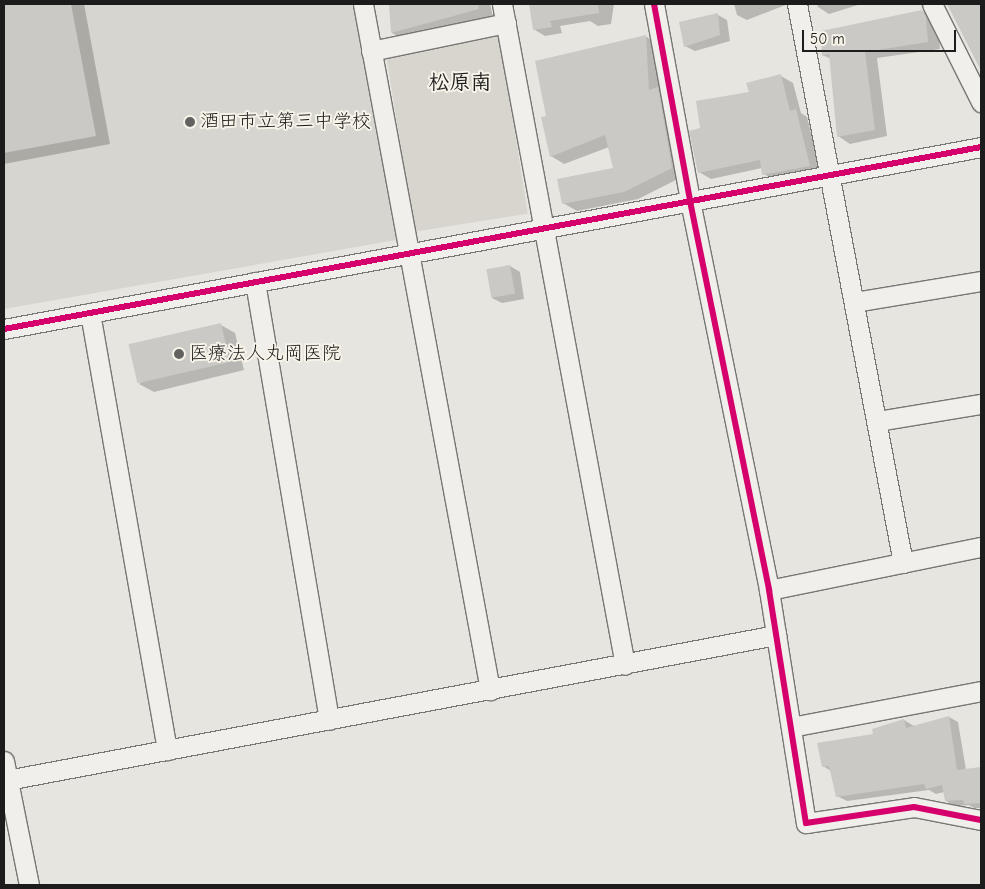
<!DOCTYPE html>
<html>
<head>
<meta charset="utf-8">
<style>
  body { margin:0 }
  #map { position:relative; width:985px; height:889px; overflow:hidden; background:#e6e5e0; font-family:"Comic Neue","Klee One",sans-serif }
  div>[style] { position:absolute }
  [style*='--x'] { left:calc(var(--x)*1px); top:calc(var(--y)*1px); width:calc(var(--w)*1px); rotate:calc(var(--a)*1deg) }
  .built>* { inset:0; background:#d7d5cf }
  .green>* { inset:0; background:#d8d5ce; transform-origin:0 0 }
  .shadow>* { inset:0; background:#0003 }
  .building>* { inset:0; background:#cac9c5; transform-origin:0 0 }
  .roads { filter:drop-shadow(1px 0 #777674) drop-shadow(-1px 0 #777674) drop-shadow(0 1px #777674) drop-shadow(0 -1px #777674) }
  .street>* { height:19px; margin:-9.5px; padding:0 9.5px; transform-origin:9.5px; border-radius:9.5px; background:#f0efeb }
  .cycleway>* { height:6px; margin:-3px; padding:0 3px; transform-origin:3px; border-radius:3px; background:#d6006c }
  .dots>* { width:14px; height:14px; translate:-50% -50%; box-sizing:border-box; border:2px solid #f7f3e8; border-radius:50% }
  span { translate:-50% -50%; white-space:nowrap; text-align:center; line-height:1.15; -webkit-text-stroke:4px #f7f3e8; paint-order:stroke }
  .poi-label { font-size:19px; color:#1c1c1c }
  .left { translate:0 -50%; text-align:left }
  .quarter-label { font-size:21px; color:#1c1c1c; font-weight:700 }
  .frame { position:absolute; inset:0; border:5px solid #1c1c1c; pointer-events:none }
  .scale { position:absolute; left:802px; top:30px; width:154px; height:22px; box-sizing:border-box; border:2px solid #1c1c1c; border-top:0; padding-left:6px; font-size:15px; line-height:18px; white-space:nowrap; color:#1c1c1c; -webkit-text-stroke:4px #f7f3e8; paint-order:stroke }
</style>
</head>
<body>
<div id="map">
  <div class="built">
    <div style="clip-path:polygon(4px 4px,357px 4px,396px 240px,4px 309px)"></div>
  </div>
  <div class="green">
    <div style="left:499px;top:32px;width:184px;height:115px;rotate:81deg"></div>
  </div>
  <div class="shadow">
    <div style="clip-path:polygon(4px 4px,84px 4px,110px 144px,4px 164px)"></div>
    <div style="clip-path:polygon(390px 4px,490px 4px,493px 17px,407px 41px,392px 33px)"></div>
    <div style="clip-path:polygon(530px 4px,614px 4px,611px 24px,598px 26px,590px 21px,560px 26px,562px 33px,545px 36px,535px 30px)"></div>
    <div style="clip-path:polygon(734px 4px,788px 4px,747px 20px,737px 15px)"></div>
    <div style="clip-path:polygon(817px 4px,861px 4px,829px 14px,818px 7px)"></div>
    <div style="clip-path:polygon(948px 4px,981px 4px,981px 58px,974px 53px)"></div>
    <div style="clip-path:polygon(922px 11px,935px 19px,938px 25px,940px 49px,877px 58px,887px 136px,850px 144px,838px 136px,831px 59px,823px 55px)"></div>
    <div style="clip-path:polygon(718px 15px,727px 20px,730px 41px,695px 51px,685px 46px)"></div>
    <div style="clip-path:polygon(645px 36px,659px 44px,686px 175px,638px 199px,577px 211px,563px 203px,615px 169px,609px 147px,564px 164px,551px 156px,548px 117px)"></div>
    <div style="clip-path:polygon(781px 76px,793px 83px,801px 113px,807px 117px,821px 173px,776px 181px,764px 174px,762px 168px,711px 179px,699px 172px,702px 129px,751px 93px)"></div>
    <div style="clip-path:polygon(510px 266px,520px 272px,524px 299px,502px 303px,492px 298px)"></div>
    <div style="clip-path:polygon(221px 325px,235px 333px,244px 370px,154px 392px,139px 384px)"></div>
    <div style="clip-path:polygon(949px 717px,958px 722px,966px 770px,981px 768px,981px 808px,974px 808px,969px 805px,955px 806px,946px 801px,944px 792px,936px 794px,929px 790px,847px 801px,837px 796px,831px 771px,823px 766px,875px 735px,904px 720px,914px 726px)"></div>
  </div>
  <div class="building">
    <div style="clip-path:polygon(4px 4px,71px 4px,96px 136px,4px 153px)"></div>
    <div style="clip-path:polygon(389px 4px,478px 4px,479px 9px,391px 33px)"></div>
    <div style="clip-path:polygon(529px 4px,598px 4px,599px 13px,550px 21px,552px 27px,533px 30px)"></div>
    <div style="clip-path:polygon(947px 4px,981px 4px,981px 71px)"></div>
    <div style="clip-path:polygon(922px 10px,926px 17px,928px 42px,865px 52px,875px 130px,837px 137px,829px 54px,822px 56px,821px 31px)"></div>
    <div style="clip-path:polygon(718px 13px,720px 35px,684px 47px,679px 22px)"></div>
    <div style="clip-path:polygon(646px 35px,649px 90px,658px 87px,672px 168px,624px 192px,562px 204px,557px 179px,613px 168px,605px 135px,550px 157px,541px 117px,546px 116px,535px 61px)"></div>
    <div style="clip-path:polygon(781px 74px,790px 111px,796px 109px,810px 166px,762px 175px,760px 160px,698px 173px,689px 131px,700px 128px,696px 101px,749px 92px,746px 83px)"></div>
    <div style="left:510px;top:265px;width:29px;height:24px;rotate:80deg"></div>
    <div style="left:221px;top:323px;width:40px;height:95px;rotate:77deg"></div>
    <div style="clip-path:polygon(949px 716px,957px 770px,981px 767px,981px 803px,964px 804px,963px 800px,945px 801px,942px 785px,926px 789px,924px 784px,836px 797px,829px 766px,822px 767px,817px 743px,873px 734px,872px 729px,904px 719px,906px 728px)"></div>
  </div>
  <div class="roads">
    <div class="street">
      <div style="--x:363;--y:4;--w:698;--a:79.51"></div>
      <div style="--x:502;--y:4;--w:672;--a:79.46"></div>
      <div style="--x:654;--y:4;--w:200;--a:79.6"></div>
      <div style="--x:690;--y:201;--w:397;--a:78.5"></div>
      <div style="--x:769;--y:590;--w:236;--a:81"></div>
      <div style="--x:806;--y:823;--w:109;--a:-8.4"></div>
      <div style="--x:914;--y:807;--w:68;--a:11"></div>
      <div style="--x:797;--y:4;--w:569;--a:79.26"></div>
      <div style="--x:932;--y:4;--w:110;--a:63.4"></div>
      <div style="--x:371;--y:51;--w:138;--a:-11.7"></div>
      <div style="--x:255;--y:282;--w:444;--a:80.4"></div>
      <div style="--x:854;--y:302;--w:129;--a:-9.4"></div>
      <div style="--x:90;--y:313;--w:444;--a:80"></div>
      <div style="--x:4;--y:329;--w:994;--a:-10.55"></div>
      <div style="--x:877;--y:421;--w:105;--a:-9.3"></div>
      <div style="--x:769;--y:590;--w:216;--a:-11.5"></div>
      <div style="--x:791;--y:727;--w:193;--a:-10.7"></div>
      <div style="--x:4;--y:761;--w:126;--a:78.6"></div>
      <div style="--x:7;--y:780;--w:783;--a:-10.68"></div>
    </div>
  </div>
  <div class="cycleway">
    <div style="--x:654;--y:4;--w:200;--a:79.6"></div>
    <div style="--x:690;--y:201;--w:397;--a:78.5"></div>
    <div style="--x:769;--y:590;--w:236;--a:81"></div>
    <div style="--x:806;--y:823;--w:109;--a:-8.4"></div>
    <div style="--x:914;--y:807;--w:68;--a:11"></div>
    <div style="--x:4;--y:329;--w:994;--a:-10.55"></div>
  </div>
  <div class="dots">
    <div style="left:190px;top:122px;background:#636261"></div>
    <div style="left:179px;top:354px;background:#636261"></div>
  </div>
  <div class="poi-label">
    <span class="left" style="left:200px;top:122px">酒田市立第三中学校</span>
    <span class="left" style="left:189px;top:354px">医療法人丸岡医院</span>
  </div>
  <div class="quarter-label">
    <span style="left:460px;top:82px">松原南</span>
  </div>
  <div class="frame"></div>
  <div class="scale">50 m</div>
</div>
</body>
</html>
